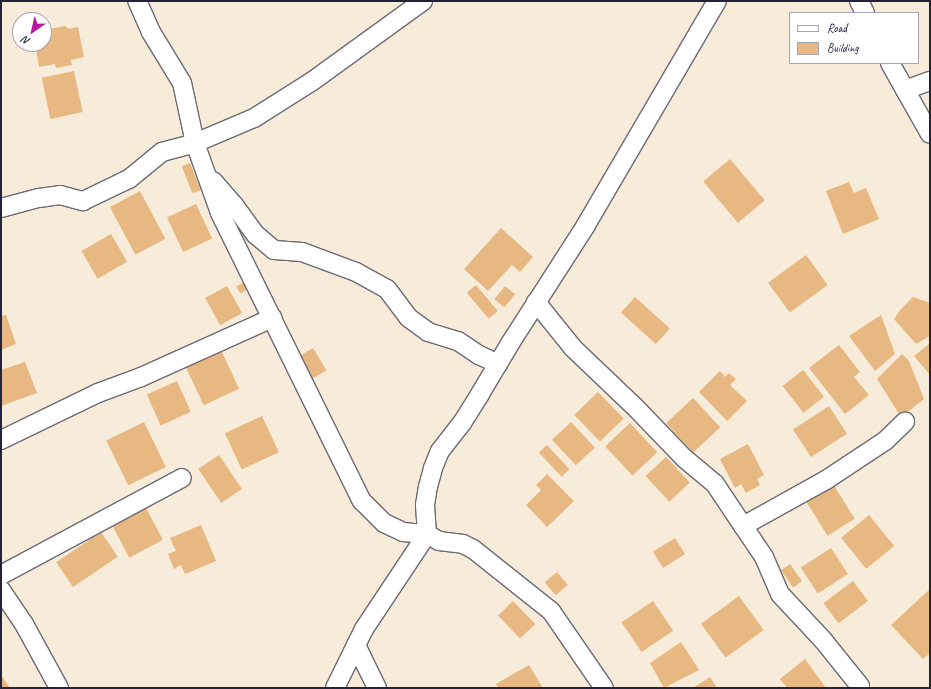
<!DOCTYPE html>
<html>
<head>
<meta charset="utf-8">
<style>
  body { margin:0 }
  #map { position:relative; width:931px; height:689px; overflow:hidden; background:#f7ecda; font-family:Caveat,sans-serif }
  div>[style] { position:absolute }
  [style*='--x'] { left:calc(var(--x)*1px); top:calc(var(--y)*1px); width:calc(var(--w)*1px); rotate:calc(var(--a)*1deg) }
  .building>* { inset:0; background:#e7b881; transform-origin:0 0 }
  .roads { filter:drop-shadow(1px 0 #6d6973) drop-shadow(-1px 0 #6d6973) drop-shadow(0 1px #6d6973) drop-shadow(0 -1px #6d6973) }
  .street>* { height:18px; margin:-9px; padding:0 9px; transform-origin:9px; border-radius:9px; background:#fff }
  span { translate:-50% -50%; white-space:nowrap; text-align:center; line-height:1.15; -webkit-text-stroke:3px #fff; paint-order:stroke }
  .frame { position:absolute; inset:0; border:2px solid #22223b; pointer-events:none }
  .legend { position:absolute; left:789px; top:12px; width:130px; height:52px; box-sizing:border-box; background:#fff; border:1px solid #a7a7b1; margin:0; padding:5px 7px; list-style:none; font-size:12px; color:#22223b }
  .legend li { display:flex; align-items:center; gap:8px; height:20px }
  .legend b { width:20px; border:1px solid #a7a7b1 }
  .north { position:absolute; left:12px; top:12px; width:40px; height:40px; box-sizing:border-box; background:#fff; border:1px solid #a7a7b1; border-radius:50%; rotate:214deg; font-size:11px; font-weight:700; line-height:16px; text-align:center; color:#22223b }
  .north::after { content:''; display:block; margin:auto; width:14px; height:18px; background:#b5179e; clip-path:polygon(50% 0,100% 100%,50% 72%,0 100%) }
</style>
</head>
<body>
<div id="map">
  <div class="building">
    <div style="clip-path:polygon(65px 26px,69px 29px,78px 27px,84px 57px,71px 60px,72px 65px,56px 68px,55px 64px,39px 67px,35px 44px,44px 44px,44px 38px,46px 38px,44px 30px)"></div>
    <div style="left:74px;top:71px;width:42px;height:33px;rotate:78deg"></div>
    <div style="left:730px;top:159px;width:54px;height:35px;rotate:50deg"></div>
    <div style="left:190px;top:163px;width:29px;height:9px;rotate:68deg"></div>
    <div style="clip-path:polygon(849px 182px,854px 193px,866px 188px,879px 219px,843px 234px,826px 191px)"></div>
    <div style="left:140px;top:191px;width:54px;height:34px;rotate:62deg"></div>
    <div style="left:196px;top:204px;width:38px;height:32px;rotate:65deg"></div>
    <div style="clip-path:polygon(501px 228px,533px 257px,520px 272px,512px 265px,488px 291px,464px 269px)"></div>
    <div style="left:111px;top:234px;width:32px;height:34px;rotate:60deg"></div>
    <div style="left:806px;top:255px;width:37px;height:47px;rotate:54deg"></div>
    <div style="left:244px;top:282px;width:8px;height:9px;rotate:60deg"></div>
    <div style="left:476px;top:285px;width:34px;height:12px;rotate:50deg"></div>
    <div style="left:227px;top:286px;width:31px;height:25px;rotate:61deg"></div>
    <div style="left:505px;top:286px;width:13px;height:17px;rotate:39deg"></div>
    <div style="left:635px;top:297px;width:47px;height:21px;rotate:42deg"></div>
    <div style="clip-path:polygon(913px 297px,930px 303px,930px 336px,916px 344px,894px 319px,901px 309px)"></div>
    <div style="clip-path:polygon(6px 315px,16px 344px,1px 350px,1px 316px)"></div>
    <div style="clip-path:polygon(881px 315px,895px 354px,875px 371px,849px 336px)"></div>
    <div style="clip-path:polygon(930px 343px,930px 375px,914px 356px)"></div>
    <div style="clip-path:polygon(839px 345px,860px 372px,854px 377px,869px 395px,845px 414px,809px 368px)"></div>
    <div style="left:220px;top:348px;width:45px;height:39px;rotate:65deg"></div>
    <div style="left:313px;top:348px;width:26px;height:17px;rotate:59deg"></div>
    <div style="clip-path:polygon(902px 354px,909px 361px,924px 399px,901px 417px,877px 379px)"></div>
    <div style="clip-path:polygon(25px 362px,37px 393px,1px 406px,1px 370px)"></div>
    <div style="left:803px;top:370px;width:34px;height:26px;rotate:52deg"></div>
    <div style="clip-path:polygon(720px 371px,725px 377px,729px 373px,736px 379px,730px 385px,747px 401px,727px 421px,699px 392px)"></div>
    <div style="left:177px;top:381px;width:34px;height:33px;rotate:66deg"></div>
    <div style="left:598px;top:392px;width:37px;height:33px;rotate:46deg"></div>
    <div style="left:693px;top:398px;width:40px;height:37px;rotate:47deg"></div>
    <div style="left:829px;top:406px;width:33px;height:43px;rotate:57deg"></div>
    <div style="left:262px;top:416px;width:40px;height:41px;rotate:65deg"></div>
    <div style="left:144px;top:422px;width:50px;height:42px;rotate:64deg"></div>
    <div style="left:571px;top:422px;width:35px;height:26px;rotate:47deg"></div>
    <div style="left:630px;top:423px;width:40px;height:34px;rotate:47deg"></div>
    <div style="clip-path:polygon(748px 444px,764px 475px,757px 479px,760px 485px,746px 493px,741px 484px,735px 488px,720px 459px)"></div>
    <div style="left:547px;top:445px;width:33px;height:11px;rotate:47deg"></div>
    <div style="left:219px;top:455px;width:41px;height:25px;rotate:56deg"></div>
    <div style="left:666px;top:457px;width:35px;height:28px;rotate:47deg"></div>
    <div style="clip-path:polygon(547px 474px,574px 501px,547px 527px,526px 505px,541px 490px,536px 485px)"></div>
    <div style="left:833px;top:484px;width:41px;height:32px;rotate:58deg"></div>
    <div style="left:146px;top:508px;width:36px;height:38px;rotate:62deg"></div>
    <div style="left:869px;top:515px;width:40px;height:36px;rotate:51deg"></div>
    <div style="clip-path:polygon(201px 525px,216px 561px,185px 574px,181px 565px,174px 569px,168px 554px,176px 551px,170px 538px)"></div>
    <div style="left:101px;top:532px;width:30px;height:54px;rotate:56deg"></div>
    <div style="left:675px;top:538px;width:19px;height:26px;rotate:58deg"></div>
    <div style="left:831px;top:548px;width:31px;height:36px;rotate:57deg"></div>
    <div style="left:790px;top:564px;width:21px;height:11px;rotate:55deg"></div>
    <div style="left:557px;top:572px;width:17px;height:16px;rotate:50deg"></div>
    <div style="left:853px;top:581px;width:25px;height:37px;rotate:53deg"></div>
    <div style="clip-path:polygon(930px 589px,930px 653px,923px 659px,891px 625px)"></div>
    <div style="left:739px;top:596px;width:42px;height:47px;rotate:54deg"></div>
    <div style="left:513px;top:601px;width:32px;height:21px;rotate:46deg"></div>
    <div style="left:653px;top:601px;width:36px;height:38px;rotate:56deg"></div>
    <div style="clip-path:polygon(681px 642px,699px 670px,664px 688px,650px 663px)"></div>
    <div style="clip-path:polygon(805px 659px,826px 688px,787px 688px,780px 679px)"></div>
    <div style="clip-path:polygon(529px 665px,543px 688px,498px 688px,496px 684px)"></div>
    <div style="clip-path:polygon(1px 675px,10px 688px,1px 688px)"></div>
    <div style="clip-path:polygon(710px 677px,717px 688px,693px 688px)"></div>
  </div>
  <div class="roads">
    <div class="street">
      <div style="--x:423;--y:1;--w:138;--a:144.1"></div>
      <div style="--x:311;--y:82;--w:67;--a:147.7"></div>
      <div style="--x:254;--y:118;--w:64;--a:157"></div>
      <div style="--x:195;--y:143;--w:74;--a:70.3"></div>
      <div style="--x:220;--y:213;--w:321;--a:63.8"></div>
      <div style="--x:362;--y:501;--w:31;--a:45"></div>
      <div style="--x:384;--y:523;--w:21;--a:25"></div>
      <div style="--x:403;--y:532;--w:24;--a:5"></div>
      <div style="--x:427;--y:534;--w:14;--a:30"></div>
      <div style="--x:439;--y:541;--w:24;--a:7"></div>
      <div style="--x:463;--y:544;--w:11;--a:27"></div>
      <div style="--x:473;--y:549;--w:100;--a:38.5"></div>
      <div style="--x:551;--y:611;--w:93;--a:55.5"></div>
      <div style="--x:859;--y:1;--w:13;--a:63"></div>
      <div style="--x:890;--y:63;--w:81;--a:60.6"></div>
      <div style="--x:905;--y:90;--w:27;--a:-20"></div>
      <div style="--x:213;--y:181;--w:32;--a:49"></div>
      <div style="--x:234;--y:205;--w:36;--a:54"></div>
      <div style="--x:255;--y:234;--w:25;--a:40"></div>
      <div style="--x:274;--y:250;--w:28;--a:4"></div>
      <div style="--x:302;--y:252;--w:58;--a:20.3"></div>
      <div style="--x:356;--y:272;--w:35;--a:29"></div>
      <div style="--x:387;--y:289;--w:36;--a:53"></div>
      <div style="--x:409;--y:318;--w:24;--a:36"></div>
      <div style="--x:428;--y:332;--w:31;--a:17"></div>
      <div style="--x:458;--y:341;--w:25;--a:34"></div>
      <div style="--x:479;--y:355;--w:21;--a:25"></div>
      <div style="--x:1;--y:208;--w:39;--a:-15"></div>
      <div style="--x:39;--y:198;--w:21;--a:-8"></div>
      <div style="--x:60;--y:195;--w:24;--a:15"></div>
      <div style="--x:83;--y:201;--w:51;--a:-25.6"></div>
      <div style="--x:129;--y:179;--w:43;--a:-39.3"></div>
      <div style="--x:162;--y:152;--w:34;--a:-15"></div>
      <div style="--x:195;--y:143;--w:61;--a:-102.2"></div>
      <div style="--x:182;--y:83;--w:60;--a:-121.3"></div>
      <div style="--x:151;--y:32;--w:34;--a:-114"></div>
      <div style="--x:536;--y:302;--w:59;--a:51.2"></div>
      <div style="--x:573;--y:348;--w:84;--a:43.6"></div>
      <div style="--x:634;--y:406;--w:72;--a:46.1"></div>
      <div style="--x:684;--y:458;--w:40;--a:40"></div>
      <div style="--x:715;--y:484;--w:50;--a:56.3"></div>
      <div style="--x:1;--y:440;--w:108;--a:-25.9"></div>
      <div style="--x:98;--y:393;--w:46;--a:-20.4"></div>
      <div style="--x:141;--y:377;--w:144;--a:-24.2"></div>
      <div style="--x:1;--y:575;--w:205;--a:-28.2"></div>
      <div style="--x:1;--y:590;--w:41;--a:55.9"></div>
      <div style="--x:24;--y:624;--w:73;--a:61.3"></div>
      <div style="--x:356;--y:645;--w:48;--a:64"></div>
      <div style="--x:335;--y:688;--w:66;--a:-63.8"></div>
      <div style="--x:364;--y:629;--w:114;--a:-56.4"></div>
      <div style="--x:427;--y:534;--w:29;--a:-94"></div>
      <div style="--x:425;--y:505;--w:18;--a:-81"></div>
      <div style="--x:428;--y:487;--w:20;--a:-75"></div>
      <div style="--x:433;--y:468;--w:18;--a:-68"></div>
      <div style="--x:440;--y:451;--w:36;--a:-52"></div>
      <div style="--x:462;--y:423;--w:34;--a:-58"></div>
      <div style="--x:480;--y:394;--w:61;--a:-59.2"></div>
      <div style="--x:511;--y:342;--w:139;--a:-57.3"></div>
      <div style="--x:586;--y:225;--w:259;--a:-59.7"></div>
      <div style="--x:859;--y:688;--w:2;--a:-63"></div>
      <div style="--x:860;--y:686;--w:59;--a:-128.8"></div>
      <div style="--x:823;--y:640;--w:63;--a:-133.1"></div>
      <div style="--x:780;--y:594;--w:40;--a:-113.4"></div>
      <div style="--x:764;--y:557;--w:37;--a:-124"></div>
      <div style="--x:743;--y:526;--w:95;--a:-29"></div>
      <div style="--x:826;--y:480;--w:71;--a:-33.5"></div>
      <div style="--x:885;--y:441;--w:28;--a:-44"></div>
    </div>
  </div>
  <div class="frame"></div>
  <ul class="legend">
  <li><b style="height:5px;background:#fff"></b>Road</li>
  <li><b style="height:11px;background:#e7b881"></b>Building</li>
  </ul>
  <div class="north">N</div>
</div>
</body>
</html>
